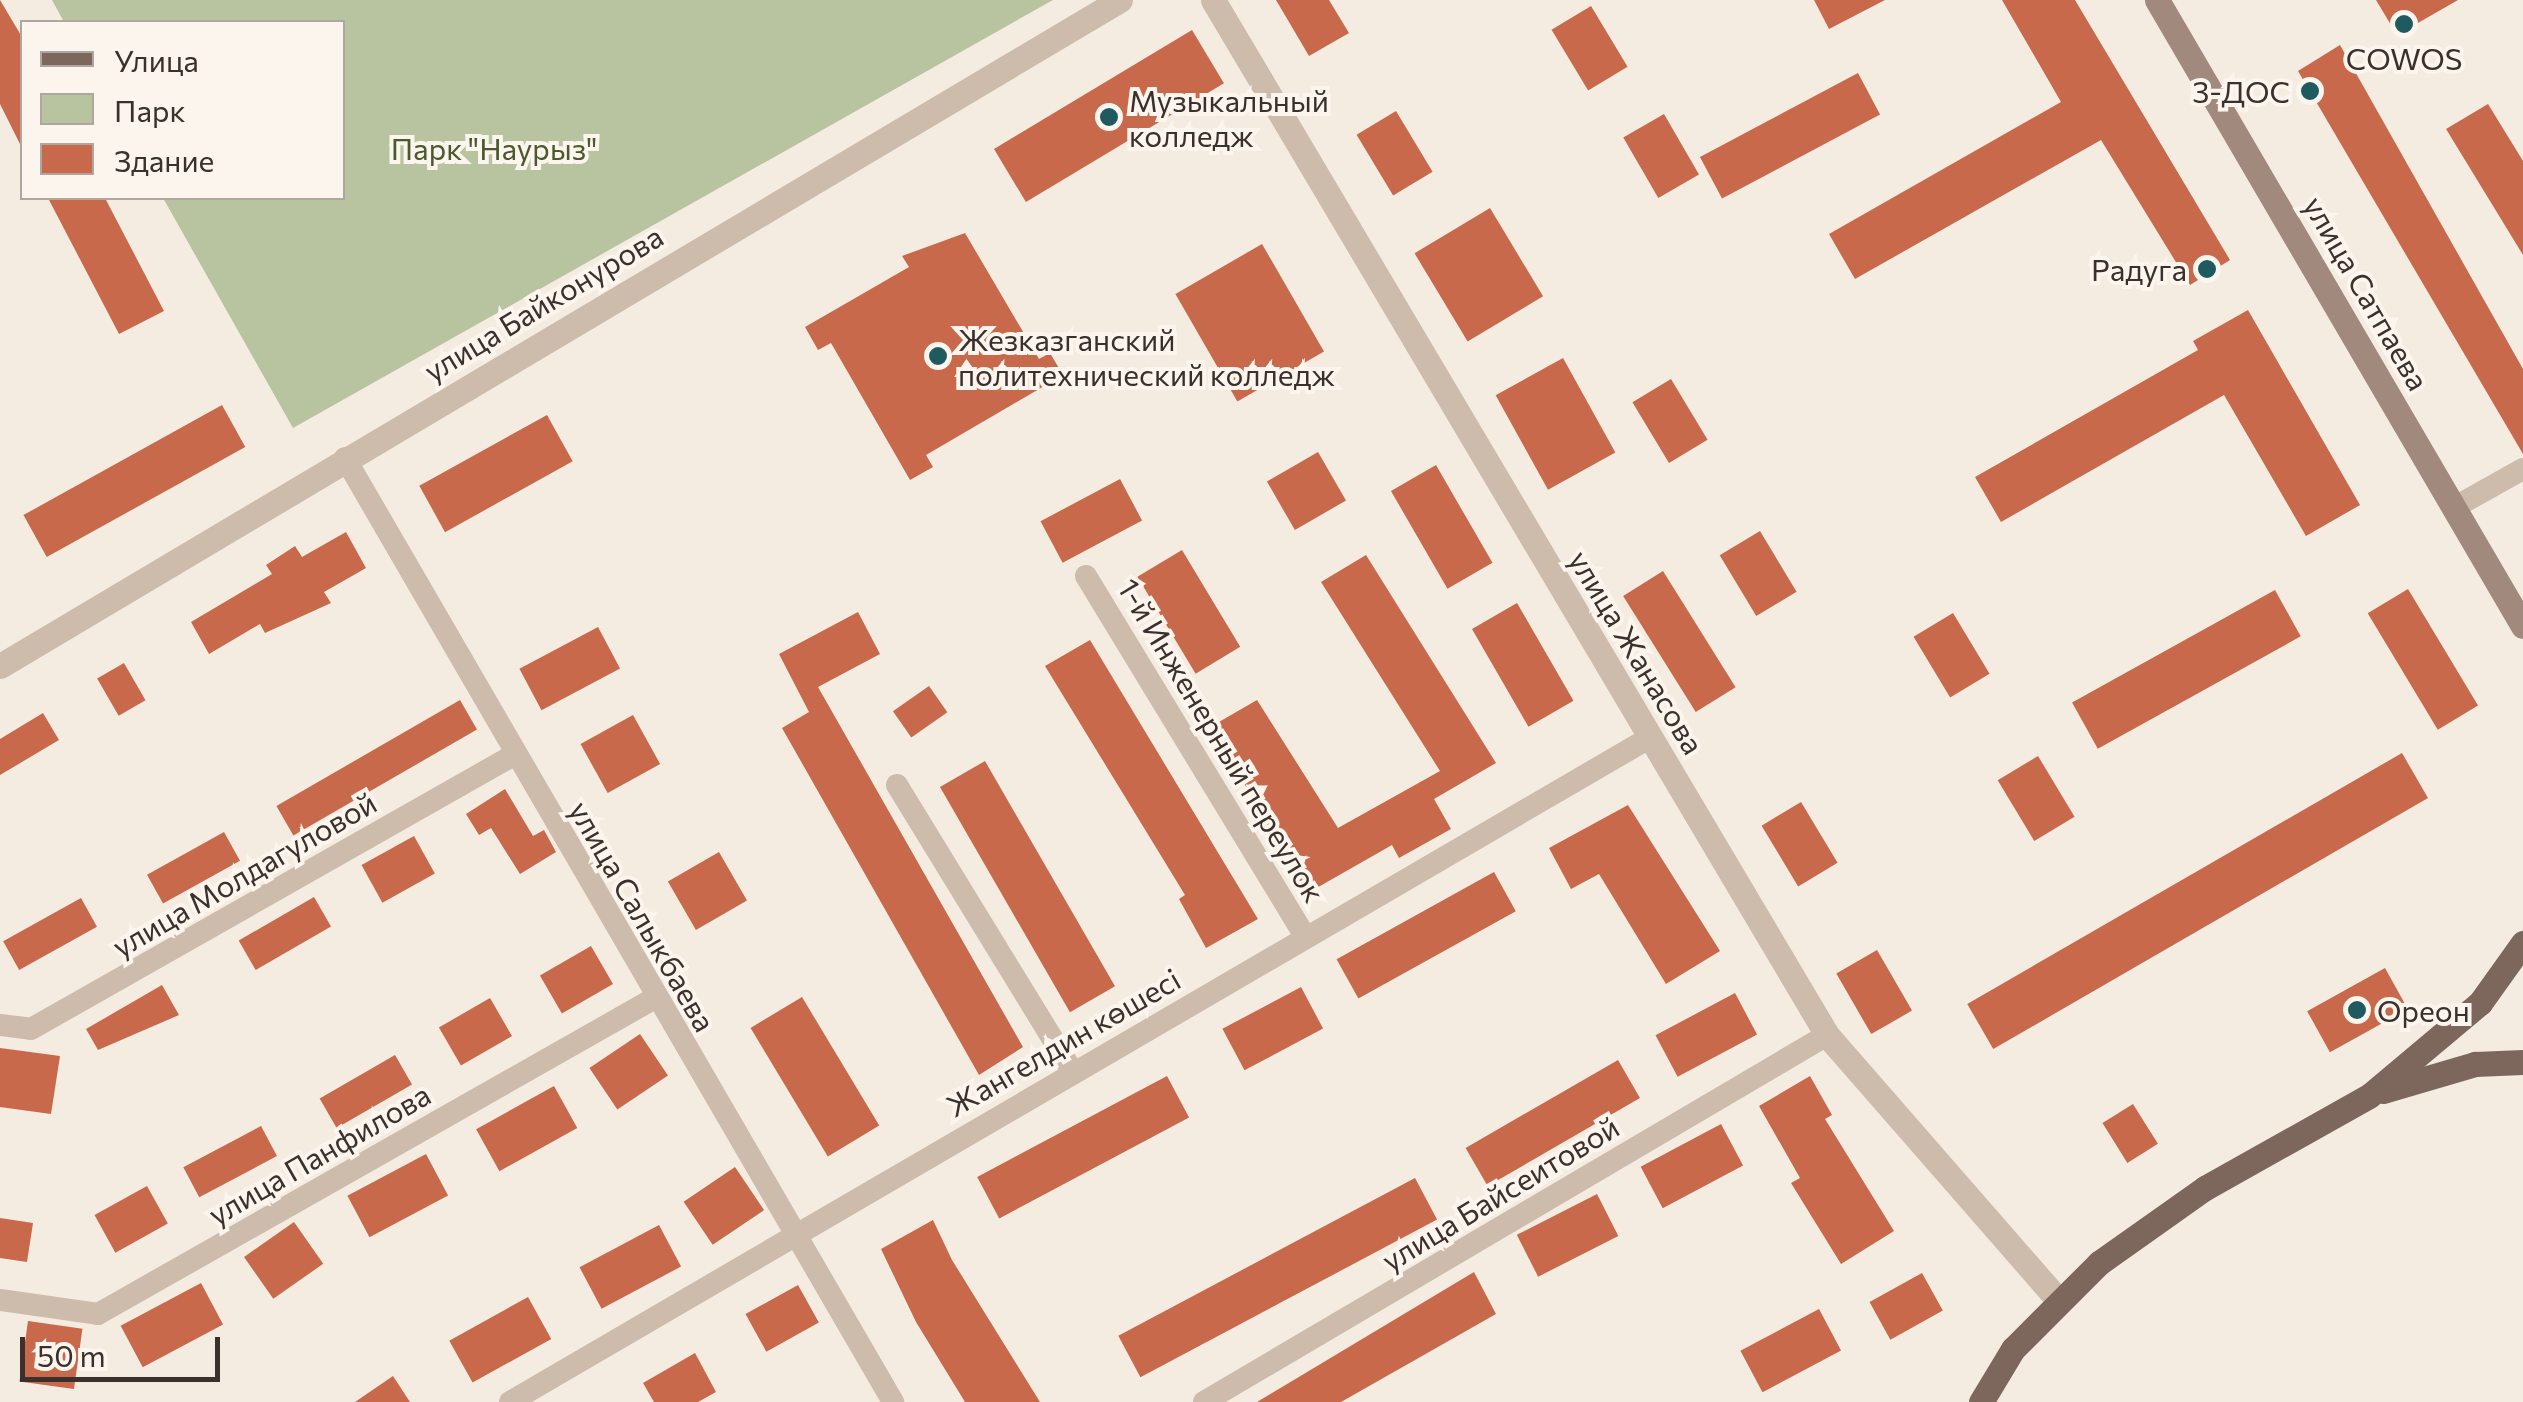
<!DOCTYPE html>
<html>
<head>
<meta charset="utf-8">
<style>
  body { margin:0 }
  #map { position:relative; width:2523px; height:1402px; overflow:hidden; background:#f4ebe1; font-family:Commissioner,sans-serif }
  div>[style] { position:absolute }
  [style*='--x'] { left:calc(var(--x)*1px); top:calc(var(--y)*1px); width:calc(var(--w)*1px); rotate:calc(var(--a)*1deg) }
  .green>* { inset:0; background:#b8c4a0 }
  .building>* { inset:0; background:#c8694b; transform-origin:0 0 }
  .minor>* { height:22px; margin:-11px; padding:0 11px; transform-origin:11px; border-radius:11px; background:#cdbbac }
  .tertiary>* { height:25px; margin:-12.5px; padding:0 12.5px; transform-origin:12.5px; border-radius:12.5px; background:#cdbbac }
  .secondary>* { height:25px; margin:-12.5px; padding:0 12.5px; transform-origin:12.5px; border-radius:12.5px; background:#a18a7d }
  .primary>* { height:25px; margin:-12.5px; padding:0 12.5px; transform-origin:12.5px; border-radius:12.5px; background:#7d675c }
  .dots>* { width:28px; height:28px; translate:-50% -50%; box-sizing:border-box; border:5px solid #fbf5ee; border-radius:50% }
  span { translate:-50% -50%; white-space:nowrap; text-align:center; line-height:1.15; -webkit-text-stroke:8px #fbf5ee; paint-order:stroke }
  .poi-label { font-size:30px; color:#3b302b }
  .right { translate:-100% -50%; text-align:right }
  .left { translate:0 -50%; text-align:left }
  .park-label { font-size:30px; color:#4a5a2e }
  .street-label { font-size:30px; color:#3b302b }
  .legend { position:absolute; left:20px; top:20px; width:325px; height:180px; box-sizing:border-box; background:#fbf5ee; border:2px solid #aea6a0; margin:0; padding:12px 18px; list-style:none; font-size:30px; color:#3b302b }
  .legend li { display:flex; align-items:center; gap:20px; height:50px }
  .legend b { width:50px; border:2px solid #aea6a0 }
  .scale { position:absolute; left:20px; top:1337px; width:200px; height:45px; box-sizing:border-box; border:5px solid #3b302b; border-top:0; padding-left:12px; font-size:30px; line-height:35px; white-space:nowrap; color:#3b302b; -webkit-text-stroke:8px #fbf5ee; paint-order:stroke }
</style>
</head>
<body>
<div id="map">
  <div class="green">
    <div style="clip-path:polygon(52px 0,1053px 0,293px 428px,163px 198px,342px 198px,342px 22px,64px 22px)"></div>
  </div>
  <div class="building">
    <div style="clip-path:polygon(0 0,22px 37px,22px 148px,0 104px)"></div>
    <div style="clip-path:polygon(1276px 0,1329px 0,1349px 33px,1309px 56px)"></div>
    <div style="clip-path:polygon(1814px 0,1885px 0,1829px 29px)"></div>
    <div style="clip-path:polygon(2002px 0,2075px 0,2230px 260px,2190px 285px,2101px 140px,1855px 279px,1829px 234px,2061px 102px)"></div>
    <div style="clip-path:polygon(2376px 0,2458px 0,2397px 35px)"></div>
    <div style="left:1591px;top:6px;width:71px;height:46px;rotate:59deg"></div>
    <div style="left:1192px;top:30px;width:62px;height:231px;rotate:59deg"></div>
    <div style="clip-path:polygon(2340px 45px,2523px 369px,2523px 454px,2298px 71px)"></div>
    <div style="left:1858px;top:73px;width:47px;height:179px;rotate:62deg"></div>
    <div style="clip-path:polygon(2488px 104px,2523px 161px,2523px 255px,2446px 129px)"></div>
    <div style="left:1396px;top:111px;width:71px;height:46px;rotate:59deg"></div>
    <div style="left:1664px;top:114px;width:70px;height:47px;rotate:60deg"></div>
    <div style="clip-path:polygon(48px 198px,105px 198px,164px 311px,119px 334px)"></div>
    <div style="left:1490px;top:208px;width:103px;height:88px;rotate:59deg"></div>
    <div style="clip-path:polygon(965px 233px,1039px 359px,1050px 353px,1063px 375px,926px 455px,933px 467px,910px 480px,831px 343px,818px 350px,805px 327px,909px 267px,902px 256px)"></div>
    <div style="left:1262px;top:244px;width:124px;height:100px;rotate:60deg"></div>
    <div style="clip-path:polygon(2248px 310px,2360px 505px,2306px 536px,2224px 395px,2001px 522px,1975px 477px,2198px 350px,2193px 341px)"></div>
    <div style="left:1563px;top:358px;width:108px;height:77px;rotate:61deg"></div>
    <div style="left:1671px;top:379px;width:71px;height:45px;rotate:59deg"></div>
    <div style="left:222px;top:405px;width:48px;height:227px;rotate:61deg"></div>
    <div style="left:547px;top:415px;width:53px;height:146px;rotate:61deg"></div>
    <div style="left:1318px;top:452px;width:56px;height:59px;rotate:60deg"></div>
    <div style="left:1436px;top:465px;width:113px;height:52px;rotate:60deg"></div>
    <div style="left:1120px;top:479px;width:47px;height:90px;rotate:62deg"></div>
    <div style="left:1760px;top:531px;width:71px;height:47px;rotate:59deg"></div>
    <div style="clip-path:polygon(346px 532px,366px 568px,324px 592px,331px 603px,265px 633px,260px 624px,209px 654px,191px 622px,272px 574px,266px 565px,295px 546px,302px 557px)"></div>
    <div style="left:1182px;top:550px;width:113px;height:52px;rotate:59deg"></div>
    <div style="clip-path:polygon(1366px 555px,1496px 763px,1434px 799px,1451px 829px,1399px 858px,1392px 845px,1306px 894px,1212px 726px,1257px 700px,1338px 828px,1440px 771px,1321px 582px)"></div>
    <div style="left:1663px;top:571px;width:137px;height:47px;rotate:58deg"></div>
    <div style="left:2408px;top:589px;width:136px;height:47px;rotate:59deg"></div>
    <div style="left:2275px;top:590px;width:53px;height:232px;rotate:61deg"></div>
    <div style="left:1517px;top:603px;width:113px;height:52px;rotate:60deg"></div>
    <div style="clip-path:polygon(858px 612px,880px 654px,818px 687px,1023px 1047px,979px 1075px,782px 728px,809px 712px,779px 654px)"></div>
    <div style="left:1953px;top:613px;width:71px;height:46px;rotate:59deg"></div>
    <div style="left:598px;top:627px;width:47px;height:89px;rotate:62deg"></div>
    <div style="clip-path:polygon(1090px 640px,1258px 919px,1206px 948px,1179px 899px,1185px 895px,1045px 666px)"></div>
    <div style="left:124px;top:663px;width:43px;height:31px;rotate:60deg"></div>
    <div style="left:929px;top:686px;width:32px;height:44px;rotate:55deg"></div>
    <div style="left:460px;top:700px;width:34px;height:212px;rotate:60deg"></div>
    <div style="clip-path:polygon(43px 713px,59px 740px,0 775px,0 739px)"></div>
    <div style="left:633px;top:715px;width:56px;height:60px;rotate:61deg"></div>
    <div style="left:2402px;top:753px;width:52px;height:502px;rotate:60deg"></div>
    <div style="left:2038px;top:756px;width:71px;height:47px;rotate:59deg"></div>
    <div style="left:985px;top:761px;width:260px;height:52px;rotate:60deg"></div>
    <div style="clip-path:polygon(505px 789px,533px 836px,544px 830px,556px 852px,520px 874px,491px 828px,479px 835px,466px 814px)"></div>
    <div style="left:1801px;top:802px;width:71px;height:46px;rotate:59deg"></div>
    <div style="clip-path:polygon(1628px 805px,1720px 951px,1666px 984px,1599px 874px,1571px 889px,1549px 848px)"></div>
    <div style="left:224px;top:832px;width:33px;height:88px;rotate:61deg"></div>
    <div style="left:414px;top:836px;width:43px;height:60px;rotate:61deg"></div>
    <div style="left:719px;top:852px;width:56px;height:59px;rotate:60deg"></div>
    <div style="left:1494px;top:872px;width:45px;height:180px;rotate:61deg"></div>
    <div style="left:314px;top:897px;width:34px;height:87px;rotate:60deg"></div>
    <div style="left:81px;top:898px;width:33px;height:89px;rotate:61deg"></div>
    <div style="left:591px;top:946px;width:44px;height:59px;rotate:60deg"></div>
    <div style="left:1877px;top:950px;width:70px;height:47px;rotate:60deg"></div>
    <div style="left:2385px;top:968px;width:47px;height:89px;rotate:61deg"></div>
    <div style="clip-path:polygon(162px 985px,179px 1015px,98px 1050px,86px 1029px)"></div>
    <div style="left:1301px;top:987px;width:47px;height:89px;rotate:62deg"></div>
    <div style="left:1735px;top:993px;width:47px;height:90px;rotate:62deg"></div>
    <div style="left:802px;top:997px;width:150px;height:60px;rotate:59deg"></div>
    <div style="left:490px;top:998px;width:44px;height:59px;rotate:60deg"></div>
    <div style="left:640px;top:1034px;width:50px;height:61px;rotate:56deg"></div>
    <div style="clip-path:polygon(0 1048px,60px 1056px,51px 1114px,0 1107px)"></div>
    <div style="left:395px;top:1055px;width:34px;height:87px;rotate:60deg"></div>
    <div style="left:1618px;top:1060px;width:44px;height:176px;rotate:60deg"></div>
    <div style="left:1167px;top:1076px;width:47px;height:215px;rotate:62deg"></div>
    <div style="clip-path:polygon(1810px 1076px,1832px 1115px,1825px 1119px,1894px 1231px,1841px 1264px,1791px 1183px,1800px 1178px,1759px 1106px)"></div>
    <div style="left:554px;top:1086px;width:48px;height:89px;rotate:61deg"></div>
    <div style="left:2133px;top:1104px;width:47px;height:36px;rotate:58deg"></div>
    <div style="left:1721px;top:1124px;width:47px;height:91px;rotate:62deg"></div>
    <div style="left:261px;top:1126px;width:34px;height:88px;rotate:62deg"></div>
    <div style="left:426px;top:1154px;width:47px;height:89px;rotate:62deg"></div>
    <div style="left:735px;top:1167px;width:52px;height:62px;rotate:56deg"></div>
    <div style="left:1415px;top:1178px;width:47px;height:336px;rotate:62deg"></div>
    <div style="left:147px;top:1186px;width:43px;height:60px;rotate:61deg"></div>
    <div style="left:1597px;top:1194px;width:47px;height:90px;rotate:63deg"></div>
    <div style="clip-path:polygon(0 1218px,33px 1223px,27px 1262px,0 1258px)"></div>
    <div style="clip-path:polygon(933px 1220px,952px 1260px,1040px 1402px,965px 1402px,916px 1322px,881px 1249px)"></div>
    <div style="left:294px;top:1222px;width:51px;height:61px;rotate:55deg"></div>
    <div style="left:659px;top:1225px;width:47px;height:90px;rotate:62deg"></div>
    <div style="clip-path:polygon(1474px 1272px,1496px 1314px,1341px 1402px,1257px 1402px)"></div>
    <div style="left:1922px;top:1273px;width:43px;height:60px;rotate:61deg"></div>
    <div style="left:201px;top:1283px;width:47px;height:91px;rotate:62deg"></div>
    <div style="left:798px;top:1285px;width:43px;height:60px;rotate:61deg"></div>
    <div style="left:528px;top:1297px;width:48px;height:90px;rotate:61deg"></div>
    <div style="left:1819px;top:1309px;width:47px;height:89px;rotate:62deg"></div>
    <div style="left:28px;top:1321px;width:55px;height:61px;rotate:8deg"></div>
    <div style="clip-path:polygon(695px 1353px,716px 1392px,698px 1402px,654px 1402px,643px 1383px)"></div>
    <div style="clip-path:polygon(393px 1376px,410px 1402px,355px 1402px)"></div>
  </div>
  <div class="minor">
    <div style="--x:345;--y:458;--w:1092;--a:59.86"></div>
    <div style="--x:2455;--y:507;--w:78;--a:-29.2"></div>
    <div style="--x:1086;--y:576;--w:421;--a:58.7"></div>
    <div style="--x:897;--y:785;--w:335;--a:58.5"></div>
    <div style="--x:0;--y:1025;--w:31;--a:7"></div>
    <div style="--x:31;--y:1029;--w:555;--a:-29.57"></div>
    <div style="--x:0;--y:1300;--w:99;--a:8.1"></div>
    <div style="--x:98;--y:1314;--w:640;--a:-29.57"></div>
    <div style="--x:510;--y:1402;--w:1318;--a:-30.24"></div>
    <div style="--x:1204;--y:1402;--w:723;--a:-30.5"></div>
  </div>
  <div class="tertiary">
    <div style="--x:1213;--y:0;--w:1203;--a:59.32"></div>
    <div style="--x:1827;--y:1035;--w:350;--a:48.9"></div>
    <div style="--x:0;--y:666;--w:1303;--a:-30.74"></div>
  </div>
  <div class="secondary">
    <div style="--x:2157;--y:0;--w:725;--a:59.69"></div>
  </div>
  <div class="primary">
    <div style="--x:2383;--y:1091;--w:96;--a:-16.4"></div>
    <div style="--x:2475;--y:1064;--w:48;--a:-2.4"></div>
    <div style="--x:1981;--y:1402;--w:62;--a:-58.9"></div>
    <div style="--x:2013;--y:1349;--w:122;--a:-45"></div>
    <div style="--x:2099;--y:1263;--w:130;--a:-35.3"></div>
    <div style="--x:2205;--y:1188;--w:188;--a:-29.3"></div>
    <div style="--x:2369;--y:1096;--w:145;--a:-40"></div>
    <div style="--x:2480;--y:1003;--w:74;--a:-54.4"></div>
  </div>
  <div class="dots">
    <div style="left:2404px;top:24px;background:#1f5a5e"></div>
    <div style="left:2310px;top:91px;background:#1f5a5e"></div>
    <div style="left:1109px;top:117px;background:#1f5a5e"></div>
    <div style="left:2207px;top:269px;background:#1f5a5e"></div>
    <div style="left:938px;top:356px;background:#1f5a5e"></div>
    <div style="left:2357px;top:1010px;background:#1f5a5e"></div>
  </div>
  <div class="poi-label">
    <span style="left:2404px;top:58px">COWOS</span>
    <span class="right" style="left:2290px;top:91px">3-ДОС</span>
    <span class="left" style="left:1129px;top:117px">Музыкальный<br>колледж</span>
    <span class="right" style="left:2187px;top:269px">Радуга</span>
    <span class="left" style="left:958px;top:356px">Жезказганский<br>политехнический колледж</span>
    <span class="left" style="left:2377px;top:1010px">Ореон</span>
  </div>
  <div class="park-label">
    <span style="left:494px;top:148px">Парк "Наурыз"</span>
  </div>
  <div class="street-label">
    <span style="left:2367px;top:293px;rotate:60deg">улица Сатпаева</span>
    <span style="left:543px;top:303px;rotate:-31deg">улица Байконурова</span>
    <span style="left:1637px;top:652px;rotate:59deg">улица Жанасова</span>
    <span style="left:1222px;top:740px;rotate:59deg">1-й Инженерный переулок</span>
    <span style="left:244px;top:874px;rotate:-30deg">улица Молдагуловой</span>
    <span style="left:643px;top:916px;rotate:60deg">улица Салыкбаева</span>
    <span style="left:1063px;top:1042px;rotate:-30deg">Жангелдин көшесі</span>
    <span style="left:319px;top:1154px;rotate:-30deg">улица Панфилова</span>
    <span style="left:1500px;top:1193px;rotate:-31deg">улица Байсеитовой</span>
  </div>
  <ul class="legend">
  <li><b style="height:12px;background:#7d675c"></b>Улица</li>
  <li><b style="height:28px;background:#b8c4a0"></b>Парк</li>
  <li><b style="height:28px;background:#c8694b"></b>Здание</li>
  </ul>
  <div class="scale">50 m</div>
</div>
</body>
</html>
